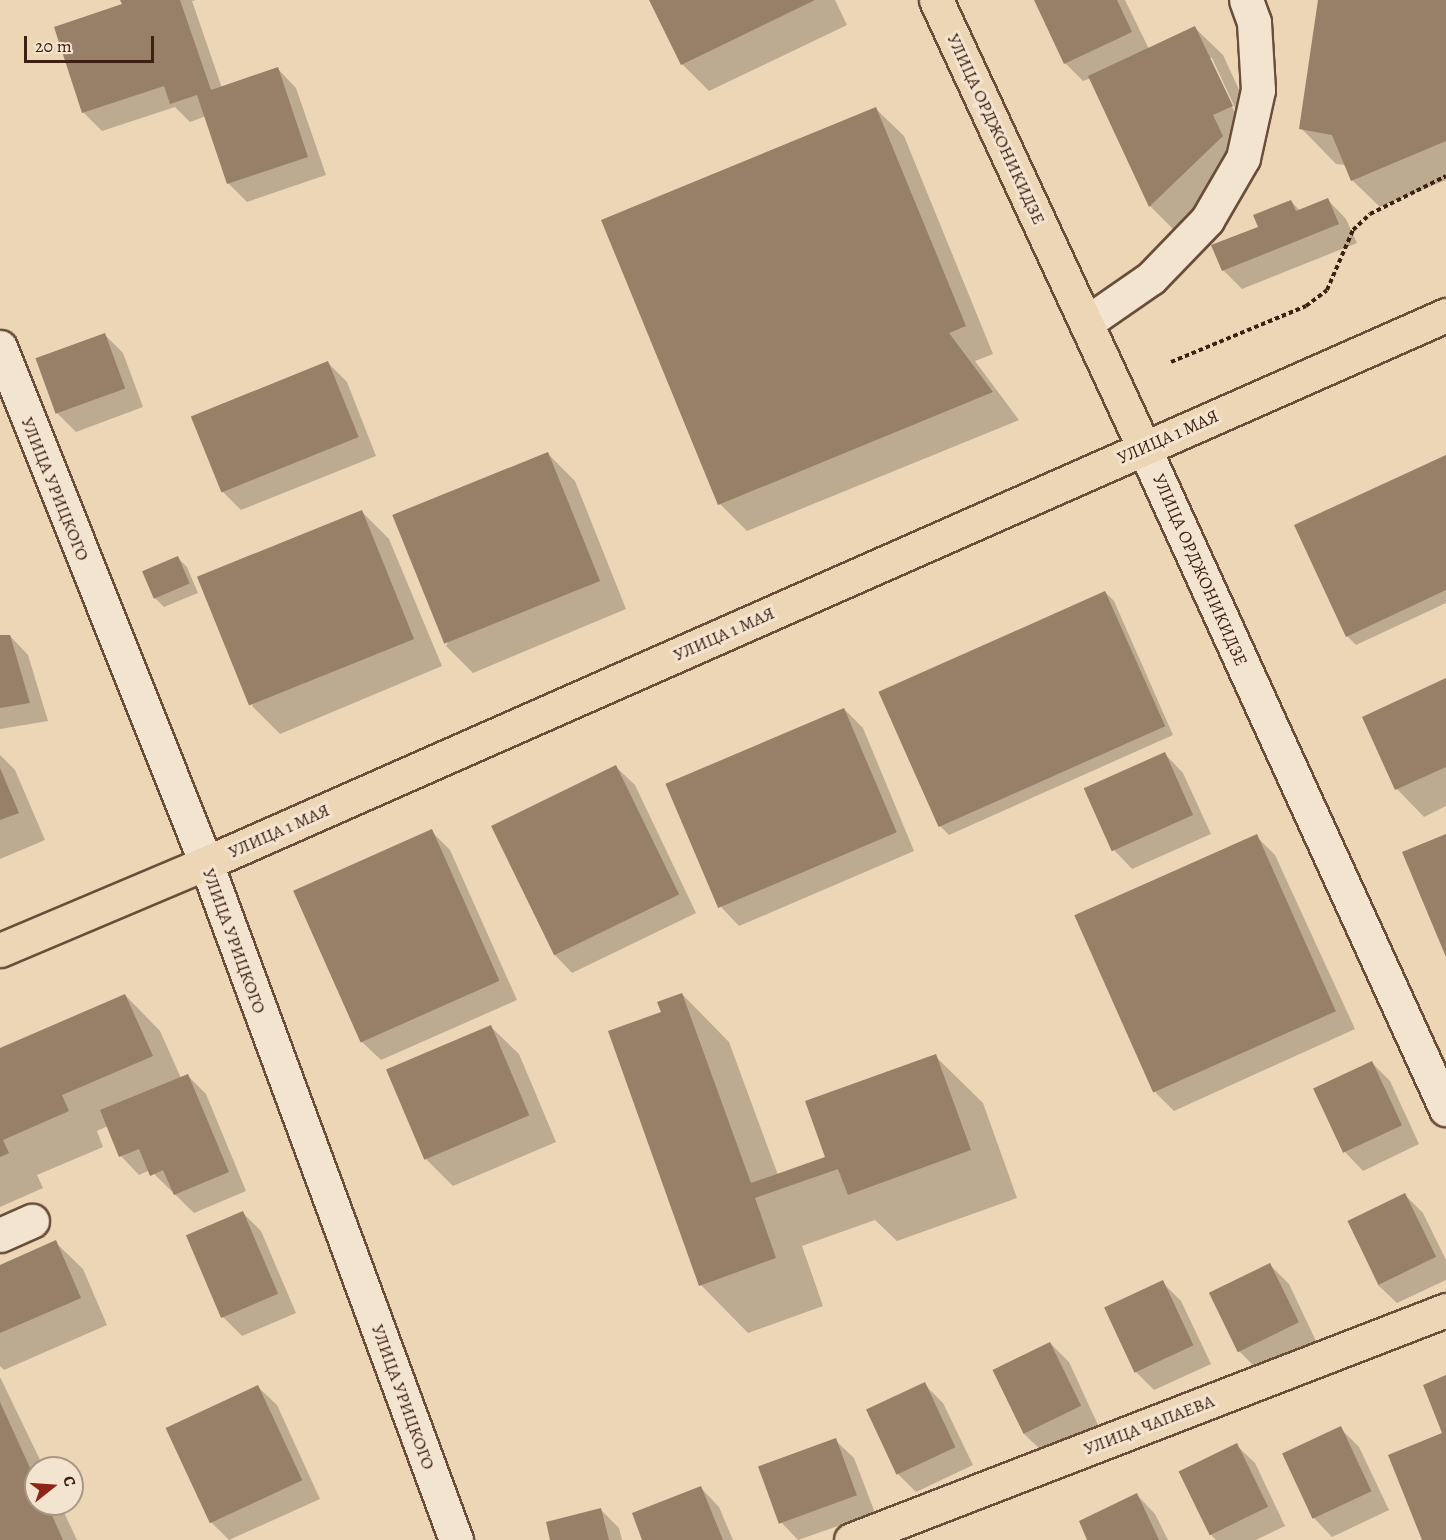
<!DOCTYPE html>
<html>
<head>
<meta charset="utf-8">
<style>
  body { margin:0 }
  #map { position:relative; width:1446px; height:1540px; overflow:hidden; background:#ecd6b6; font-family:Alegreya,serif }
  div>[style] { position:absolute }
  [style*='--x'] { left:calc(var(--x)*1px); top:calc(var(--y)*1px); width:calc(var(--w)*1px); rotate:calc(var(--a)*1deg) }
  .shadow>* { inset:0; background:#0003 }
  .building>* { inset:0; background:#987f67; transform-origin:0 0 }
  .path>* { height:4px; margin-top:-2px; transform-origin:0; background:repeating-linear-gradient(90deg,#3d2011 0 4.5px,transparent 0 7.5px) }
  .roads { filter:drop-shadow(2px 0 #694e3a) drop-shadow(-2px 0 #694e3a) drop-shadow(0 2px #694e3a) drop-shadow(0 -2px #694e3a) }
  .minor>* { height:33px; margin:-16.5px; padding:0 16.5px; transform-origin:16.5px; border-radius:16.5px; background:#f3e4d0 }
  .major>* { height:33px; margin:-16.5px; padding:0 16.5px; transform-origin:16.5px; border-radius:16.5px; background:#ecd6b6 }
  span { translate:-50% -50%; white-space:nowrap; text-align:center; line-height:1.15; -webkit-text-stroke:6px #f3e4d0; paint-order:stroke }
  .street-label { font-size:18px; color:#3d2011 }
  .north { position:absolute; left:24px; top:1456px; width:60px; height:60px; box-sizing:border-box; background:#f3e4d0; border:2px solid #aa9684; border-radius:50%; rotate:73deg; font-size:16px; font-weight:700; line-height:24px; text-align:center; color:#3d2011 }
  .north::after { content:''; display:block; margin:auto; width:21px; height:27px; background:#8f2418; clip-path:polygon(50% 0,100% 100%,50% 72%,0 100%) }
  .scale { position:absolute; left:24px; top:36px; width:130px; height:27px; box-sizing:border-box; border:3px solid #3d2011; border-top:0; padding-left:8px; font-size:18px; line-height:21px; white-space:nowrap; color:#3d2011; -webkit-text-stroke:4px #f3e4d0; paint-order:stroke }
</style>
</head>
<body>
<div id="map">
  <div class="shadow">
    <div style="clip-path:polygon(122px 0,196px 0,192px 1px,222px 88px,278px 69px,296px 88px,326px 175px,247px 202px,228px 183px,206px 116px,190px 122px,175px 107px,102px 131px,84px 113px,56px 28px,123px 5px)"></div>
    <div style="clip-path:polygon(651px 0,835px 0,847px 25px,709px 91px,682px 64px)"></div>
    <div style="clip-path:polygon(evenodd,1035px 0,1125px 0,1149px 49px,1195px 28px,1223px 55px,1259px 133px,1249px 164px,1177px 233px,1150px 206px,1091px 78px,1083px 81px,1065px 63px,1035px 0,1209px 58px,1212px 58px,1237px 112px,1235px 113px,1209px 58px)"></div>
    <div style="clip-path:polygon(1319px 0,1446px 0,1446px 180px,1380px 207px,1352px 180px,1346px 165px,1336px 164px,1301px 128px)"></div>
    <div style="clip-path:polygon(876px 109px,904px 136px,993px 354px,975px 361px,1019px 420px,747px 531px,720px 504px)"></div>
    <div style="clip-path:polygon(1328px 200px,1346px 219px,1357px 243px,1242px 289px,1223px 270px,1260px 228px,1291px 201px,1300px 211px)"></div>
    <div style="clip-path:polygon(104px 334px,123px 353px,143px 407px,76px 432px,57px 413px)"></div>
    <div style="clip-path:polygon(328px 363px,347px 382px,376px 456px,241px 510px,222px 491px,193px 417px)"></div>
    <div style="clip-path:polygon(548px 454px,575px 481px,626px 609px,473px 673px,446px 646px)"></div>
    <div style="clip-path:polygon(1446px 456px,1446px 603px,1356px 645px,1347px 636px)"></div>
    <div style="clip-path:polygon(362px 512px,389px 539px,442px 666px,280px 734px,252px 706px)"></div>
    <div style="clip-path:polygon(178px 558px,187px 567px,198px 593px,164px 607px,155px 598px,144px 571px)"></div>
    <div style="clip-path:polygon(1105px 592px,1114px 601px,1173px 735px,949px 835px,940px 826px)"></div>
    <div style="clip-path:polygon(10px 636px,28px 655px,48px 721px,0 729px,0 637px)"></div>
    <div style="clip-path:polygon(1446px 680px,1446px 806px,1424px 817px,1397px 789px)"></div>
    <div style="clip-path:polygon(844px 709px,863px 728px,914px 851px,739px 926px,721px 907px)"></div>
    <div style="clip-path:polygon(1165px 754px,1183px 773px,1211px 834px,1132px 869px,1114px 850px,1086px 790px)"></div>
    <div style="clip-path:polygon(0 755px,15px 770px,45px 840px,0 859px)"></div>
    <div style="clip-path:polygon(616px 767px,635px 785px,696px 913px,572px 973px,554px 954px,493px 826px)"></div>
    <div style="clip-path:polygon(431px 831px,450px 850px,517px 1000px,381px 1060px,362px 1042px)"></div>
    <div style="clip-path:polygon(1256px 836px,1275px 855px,1355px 1029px,1174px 1111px,1156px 1093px,1077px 918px)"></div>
    <div style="clip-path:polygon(682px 994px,729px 1042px,778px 1175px,827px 1158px,935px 1056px,983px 1103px,1017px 1198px,897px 1241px,875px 1220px,802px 1246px,823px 1306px,748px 1333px,701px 1285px,663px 1013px)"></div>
    <div style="clip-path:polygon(125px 995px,160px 1031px,181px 1078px,188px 1076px,206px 1094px,246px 1191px,194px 1213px,150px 1170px,139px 1175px,121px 1156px,108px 1126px,97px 1131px,103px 1147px,37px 1175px,43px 1188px,0 1207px,0 1050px)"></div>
    <div style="clip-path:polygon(491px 1027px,519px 1054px,556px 1142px,453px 1186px,426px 1159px)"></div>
    <div style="clip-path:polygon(1371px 1062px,1390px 1081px,1419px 1144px,1363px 1171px,1345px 1152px,1315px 1089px)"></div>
    <div style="clip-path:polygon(1405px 1195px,1423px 1213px,1446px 1260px,1446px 1280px,1397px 1303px,1378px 1285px,1348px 1221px)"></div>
    <div style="clip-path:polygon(242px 1212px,261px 1231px,296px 1313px,242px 1336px,223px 1317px)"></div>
    <div style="clip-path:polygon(55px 1242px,83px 1269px,107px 1325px,4px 1370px,0 1366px,0 1266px)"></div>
    <div style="clip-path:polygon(1270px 1265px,1289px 1284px,1316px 1341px,1258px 1370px,1239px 1351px)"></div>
    <div style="clip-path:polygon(1162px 1282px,1181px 1301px,1211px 1364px,1154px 1390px,1136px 1372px)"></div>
    <div style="clip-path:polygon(1050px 1343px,1069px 1362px,1098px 1425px,1042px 1451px,1023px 1433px)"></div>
    <div style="clip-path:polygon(0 1377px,44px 1468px,36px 1468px,36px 1504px,60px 1504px,77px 1540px,0 1540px)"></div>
    <div style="clip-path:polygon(924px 1384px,943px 1403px,973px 1465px,916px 1492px,898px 1474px)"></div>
    <div style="clip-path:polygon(258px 1387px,277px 1405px,320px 1499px,229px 1540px,211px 1522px,168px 1429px)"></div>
    <div style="clip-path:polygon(1340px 1428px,1359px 1447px,1389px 1510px,1332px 1537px,1314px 1518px)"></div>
    <div style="clip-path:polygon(835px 1440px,854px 1458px,875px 1513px,798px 1540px,781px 1522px)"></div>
    <div style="clip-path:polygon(1236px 1445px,1255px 1463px,1285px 1526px,1256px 1540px,1216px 1540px,1210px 1534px)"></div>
    <div style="clip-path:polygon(701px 1488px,719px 1507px,733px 1540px,644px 1540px)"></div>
    <div style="clip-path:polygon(1137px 1495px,1155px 1514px,1168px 1540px,1089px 1540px)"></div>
    <div style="clip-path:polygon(601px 1510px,619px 1528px,622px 1540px,552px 1540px)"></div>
  </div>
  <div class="building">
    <div style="clip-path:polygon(120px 0,180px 0,211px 90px,278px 67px,308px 157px,227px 184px,197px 95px,170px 104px,164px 86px,82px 113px,54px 27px,122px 4px)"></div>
    <div style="clip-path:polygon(649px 0,815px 0,681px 65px)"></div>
    <div style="clip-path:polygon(1034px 0,1117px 0,1132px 32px,1064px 64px)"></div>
    <div style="clip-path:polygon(1318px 0,1446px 0,1446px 141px,1351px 181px,1332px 135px,1299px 129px)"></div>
    <div style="clip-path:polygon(1195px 26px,1233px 106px,1213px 115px,1223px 136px,1149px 207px,1088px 76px)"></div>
    <div style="clip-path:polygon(876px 107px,966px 326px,949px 333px,993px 392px,718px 505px,601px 220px)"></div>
    <div style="clip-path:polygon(1328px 198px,1339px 224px,1222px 271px,1211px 245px,1258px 227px,1253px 215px,1291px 200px,1296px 211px)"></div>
    <div style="left:105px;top:333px;width:59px;height:74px;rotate:70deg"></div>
    <div style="left:328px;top:361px;width:82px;height:148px;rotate:68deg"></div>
    <div style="left:548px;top:452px;width:139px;height:168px;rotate:68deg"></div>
    <div style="clip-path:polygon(1446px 455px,1446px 590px,1346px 637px,1294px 525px)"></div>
    <div style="left:362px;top:510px;width:139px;height:178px;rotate:68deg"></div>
    <div style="left:178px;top:556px;width:30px;height:39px;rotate:67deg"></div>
    <div style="left:1105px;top:591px;width:148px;height:248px;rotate:66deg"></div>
    <div style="clip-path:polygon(0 635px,10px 635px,30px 703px,0 708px)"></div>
    <div style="clip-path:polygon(1446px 678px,1446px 767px,1395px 790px,1362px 717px)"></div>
    <div style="left:844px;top:708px;width:135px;height:194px;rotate:67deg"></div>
    <div style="left:1165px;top:752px;width:69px;height:89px;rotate:66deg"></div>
    <div style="left:616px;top:765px;width:144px;height:139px;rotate:64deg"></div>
    <div style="clip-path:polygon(0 768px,19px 813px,0 820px)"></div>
    <div style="left:432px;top:829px;width:166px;height:152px;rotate:66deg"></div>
    <div style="left:1257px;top:834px;width:194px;height:200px;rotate:66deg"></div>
    <div style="clip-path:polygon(1446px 834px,1446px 957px,1402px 852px)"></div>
    <div style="clip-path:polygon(682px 993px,751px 1183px,825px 1157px,805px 1101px,936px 1054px,971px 1150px,848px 1195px,838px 1169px,755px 1198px,776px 1258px,699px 1286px,608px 1031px,661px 1012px,657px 1002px)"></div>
    <div style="clip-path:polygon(125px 994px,153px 1056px,62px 1095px,69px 1111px,3px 1140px,9px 1153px,0 1157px,0 1048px)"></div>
    <div style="left:491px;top:1025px;width:98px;height:114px;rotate:67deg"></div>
    <div style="left:1372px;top:1061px;width:71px;height:65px;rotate:65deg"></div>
    <div style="clip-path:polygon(188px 1074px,229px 1172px,174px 1195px,163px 1170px,150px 1176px,139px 1149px,119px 1157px,100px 1110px)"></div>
    <div style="left:1405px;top:1193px;width:71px;height:64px;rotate:64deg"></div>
    <div style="left:243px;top:1211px;width:90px;height:62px;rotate:67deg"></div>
    <div style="clip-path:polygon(56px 1240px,81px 1298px,0 1333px,0 1265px)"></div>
    <div style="left:1270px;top:1263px;width:66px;height:68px;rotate:64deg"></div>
    <div style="left:1163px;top:1280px;width:72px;height:65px;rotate:65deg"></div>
    <div style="left:1050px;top:1342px;width:71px;height:64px;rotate:64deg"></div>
    <div style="clip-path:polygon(1446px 1375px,1446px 1540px,1422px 1540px,1388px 1455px,1442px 1433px,1423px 1385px)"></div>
    <div style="left:925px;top:1382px;width:72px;height:65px;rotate:65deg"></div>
    <div style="left:258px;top:1385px;width:105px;height:102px;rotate:65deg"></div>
    <div style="clip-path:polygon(0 1402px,36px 1481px,36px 1504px,47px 1504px,63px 1540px,0 1540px)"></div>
    <div style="left:1341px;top:1426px;width:72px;height:65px;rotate:65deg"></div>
    <div style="left:836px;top:1438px;width:61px;height:83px;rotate:70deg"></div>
    <div style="left:1237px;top:1443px;width:71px;height:65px;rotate:64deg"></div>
    <div style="clip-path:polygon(701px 1486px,723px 1540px,642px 1540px,632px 1513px)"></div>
    <div style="clip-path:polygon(1137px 1493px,1159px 1540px,1087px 1540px,1079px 1521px)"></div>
    <div style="clip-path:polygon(601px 1508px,609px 1540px,550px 1540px,546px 1522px)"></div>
  </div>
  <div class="path">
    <div style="--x:1171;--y:362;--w:146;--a:-22.5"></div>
    <div style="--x:1306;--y:306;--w:26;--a:-37"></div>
    <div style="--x:1327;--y:290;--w:65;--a:-66.6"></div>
    <div style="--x:1353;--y:230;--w:23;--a:-43"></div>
    <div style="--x:1370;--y:214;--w:85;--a:-26.6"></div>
  </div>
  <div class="roads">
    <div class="minor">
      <div style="--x:1086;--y:323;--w:79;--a:-34.7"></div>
      <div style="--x:1151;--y:278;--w:81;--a:-46"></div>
      <div style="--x:1207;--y:220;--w:72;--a:-59.9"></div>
      <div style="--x:1243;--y:158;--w:70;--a:-77.6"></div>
      <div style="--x:1258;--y:90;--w:68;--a:-93.4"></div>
      <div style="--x:1254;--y:22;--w:23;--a:-110"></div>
      <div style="--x:0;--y:347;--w:556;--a:68.24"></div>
      <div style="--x:206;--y:863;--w:722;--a:69.73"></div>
      <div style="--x:1144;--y:448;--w:727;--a:65.45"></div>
      <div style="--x:0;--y:1235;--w:35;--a:-24"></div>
    </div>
    <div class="major">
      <div style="--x:936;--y:0;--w:494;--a:65.1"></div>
      <div style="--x:0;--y:950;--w:224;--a:-22.9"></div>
      <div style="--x:206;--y:863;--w:1356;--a:-23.84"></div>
      <div style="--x:851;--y:1540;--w:638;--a:-21.13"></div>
    </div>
  </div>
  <div class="street-label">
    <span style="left:996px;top:129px;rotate:65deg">УЛИЦА ОРДЖОНИКИДЗЕ</span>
    <span style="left:1168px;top:437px;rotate:-24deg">УЛИЦА 1 МАЯ</span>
    <span style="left:55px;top:489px;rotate:68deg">УЛИЦА УРИЦКОГО</span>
    <span style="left:1200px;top:570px;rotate:66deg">УЛИЦА ОРДЖОНИКИДЗЕ</span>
    <span style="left:724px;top:634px;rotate:-24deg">УЛИЦА 1 МАЯ</span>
    <span style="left:279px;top:831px;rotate:-24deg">УЛИЦА 1 МАЯ</span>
    <span style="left:234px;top:941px;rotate:70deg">УЛИЦА УРИЦКОГО</span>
    <span style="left:403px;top:1397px;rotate:70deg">УЛИЦА УРИЦКОГО</span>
    <span style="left:1149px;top:1425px;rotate:-21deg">УЛИЦА ЧАПАЕВА</span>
  </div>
  <div class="north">С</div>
  <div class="scale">20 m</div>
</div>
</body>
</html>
